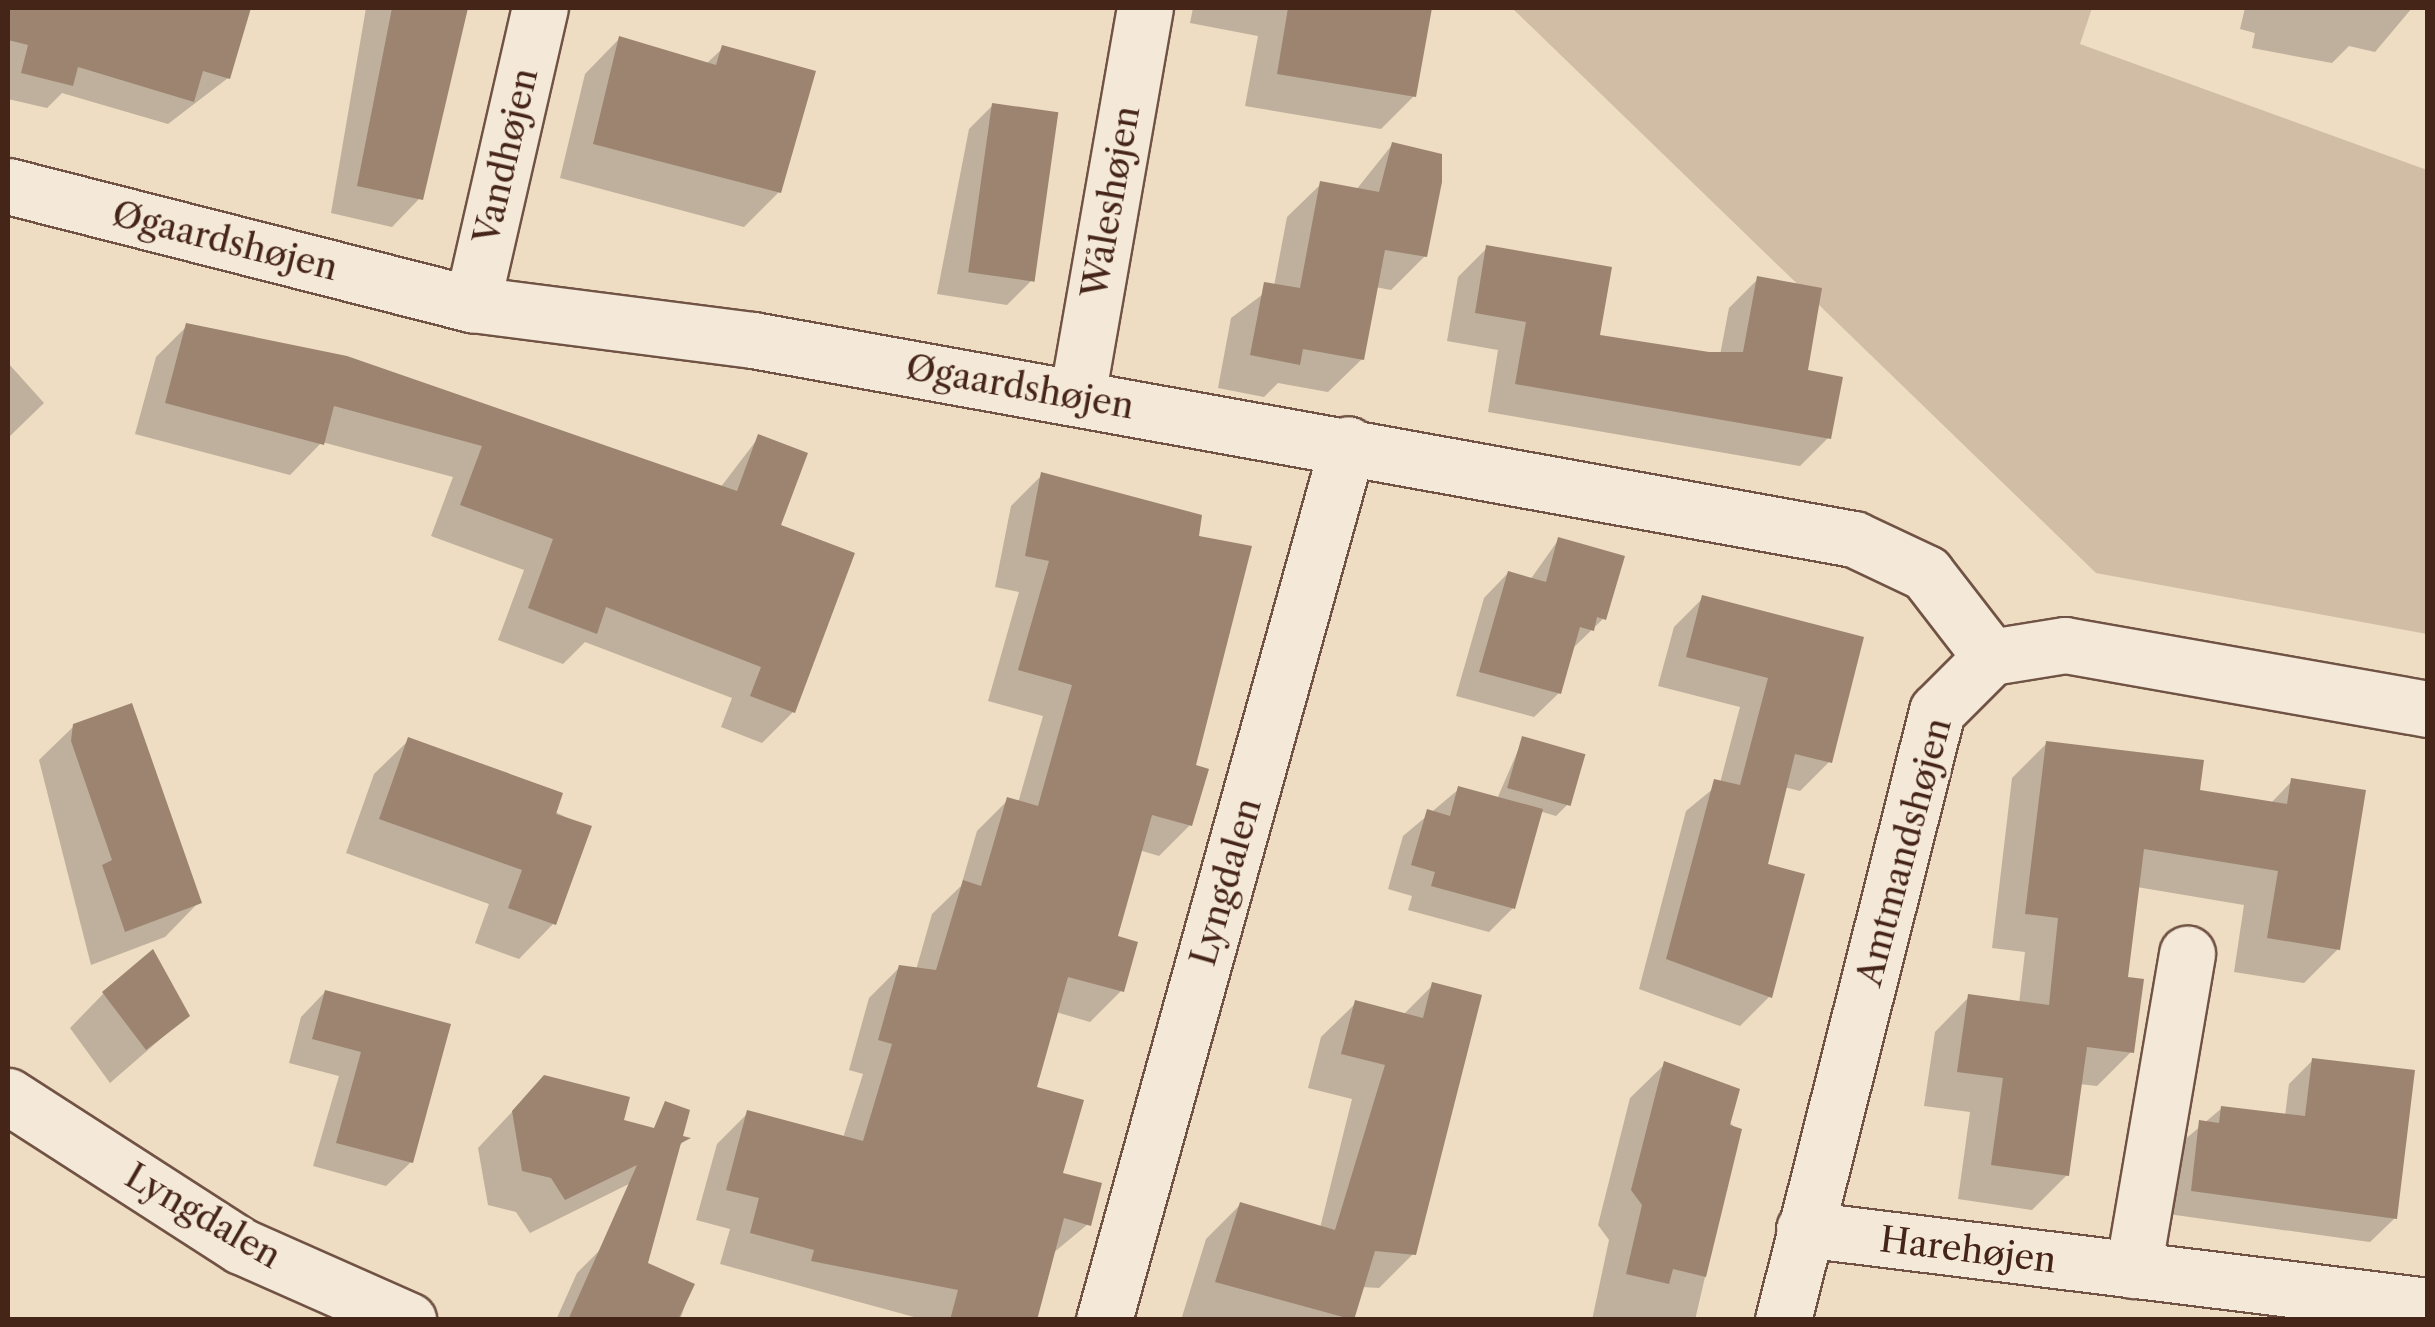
<!DOCTYPE html>
<html>
<head>
<meta charset="utf-8">
<style>
  body { margin:0 }
  #map { position:relative; width:2435px; height:1327px; overflow:hidden; background:#eedcc3; font-family:"Libre Caslon Text",serif }
  div>[style] { position:absolute }
  [style*='--x'] { left:calc(var(--x)*1px); top:calc(var(--y)*1px); width:calc(var(--w)*1px); rotate:calc(var(--a)*1deg) }
  .green>* { inset:0; background:#d1bda6 }
  .shadow>* { inset:0; background:#0003 }
  .building>* { inset:0; background:#9d8471; transform-origin:0 0 }
  .roads { filter:drop-shadow(2px 0 #705344) drop-shadow(-2px 0 #705344) drop-shadow(0 2px #705344) drop-shadow(0 -2px #705344) }
  .minor>* { height:55px; margin:-27.5px; padding:0 27.5px; transform-origin:27.5px; border-radius:27.5px; background:#f4e8d8 }
  span { translate:-50% -50%; white-space:nowrap; text-align:center; line-height:1.15; -webkit-text-stroke:8px #f4e8d8; paint-order:stroke }
  .street-label { font-size:35px; color:#462519 }
  .frame { position:absolute; inset:0; border:10px solid #462519; pointer-events:none }
</style>
</head>
<body>
<div id="map">
  <div class="green">
    <div style="clip-path:polygon(1512px 8px,2092px 8px,2080px 44px,2427px 170px,2427px 634px,2096px 573px)"></div>
  </div>
  <div class="shadow">
    <div style="clip-path:polygon(8px 8px,249px 8px,228px 78px,168px 124px,62px 93px,47px 108px,8px 99px)"></div>
    <div style="clip-path:polygon(366px 8px,462px 8px,420px 198px,392px 227px,331px 213px)"></div>
    <div style="clip-path:polygon(1193px 8px,1429px 8px,1414px 96px,1381px 129px,1245px 106px,1258px 36px,1190px 23px)"></div>
    <div style="clip-path:polygon(2245px 8px,2412px 8px,2375px 52px,2349px 46px,2332px 63px,2252px 48px,2255px 33px,2240px 29px)"></div>
    <div style="clip-path:polygon(619px 39px,706px 64px,723px 48px,779px 192px,744px 227px,560px 178px,585px 74px)"></div>
    <div style="clip-path:polygon(993px 105px,1031px 281px,1007px 305px,937px 294px,969px 129px)"></div>
    <div style="clip-path:polygon(1392px 145px,1425px 256px,1391px 290px,1375px 287px,1362px 359px,1328px 392px,1278px 383px,1264px 397px,1218px 388px,1231px 318px,1274px 286px,1287px 217px,1321px 184px,1356px 190px)"></div>
    <div style="clip-path:polygon(1487px 248px,1597px 337px,1720px 355px,1729px 308px,1758px 279px,1829px 437px,1800px 466px,1488px 412px,1498px 350px,1447px 341px,1458px 277px)"></div>
    <div style="clip-path:polygon(187px 326px,720px 488px,759px 437px,778px 527px,793px 712px,762px 743px,721px 727px,732px 698px,585px 642px,563px 664px,498px 640px,524px 570px,431px 536px,453px 477px,322px 442px,290px 475px,135px 434px,156px 357px)"></div>
    <div style="clip-path:polygon(8px 363px,44px 403px,8px 438px)"></div>
    <div style="clip-path:polygon(1042px 475px,1196px 538px,1190px 825px,1159px 856px,1139px 850px,1115px 937px,1121px 991px,1090px 1022px,1056px 1012px,1034px 1089px,1060px 1174px,1088px 1224px,1052px 1254px,1035px 1320px,925px 1320px,720px 1264px,730px 1229px,696px 1220px,717px 1144px,748px 1113px,843px 1138px,863px 1074px,849px 1070px,869px 998px,900px 967px,916px 970px,932px 914px,961px 886px,977px 831px,1008px 800px,1018px 803px,1043px 716px,988px 701px,1019px 592px,995px 587px,1011px 506px)"></div>
    <div style="clip-path:polygon(1559px 539px,1604px 618px,1570px 651px,1559px 693px,1534px 717px,1456px 696px,1484px 598px,1508px 573px,1530px 580px)"></div>
    <div style="clip-path:polygon(1703px 598px,1861px 638px,1829px 762px,1800px 791px,1784px 787px,1765px 865px,1769px 997px,1740px 1026px,1639px 989px,1686px 811px,1720px 783px,1740px 707px,1658px 686px,1674px 627px)"></div>
    <div style="clip-path:polygon(74px 726px,199px 902px,165px 937px,91px 965px,39px 760px)"></div>
    <div style="clip-path:polygon(1523px 739px,1568px 804px,1556px 816px,1539px 811px,1513px 908px,1489px 932px,1408px 910px,1412px 896px,1388px 889px,1403px 836px,1459px 789px,1497px 799px)"></div>
    <div style="clip-path:polygon(409px 740px,588px 828px,553px 924px,519px 959px,475px 943px,489px 904px,346px 853px,374px 774px)"></div>
    <div style="clip-path:polygon(2047px 743px,2197px 792px,2270px 804px,2292px 781px,2338px 949px,2304px 983px,2234px 972px,2244px 905px,2137px 887px,2125px 979px,2131px 1052px,2097px 1086px,2079px 1084px,2067px 1175px,2032px 1210px,1958px 1199px,1970px 1112px,1924px 1106px,1935px 1032px,1969px 997px,2019px 1004px,2025px 952px,1992px 948px,2012px 778px)"></div>
    <div style="clip-path:polygon(1433px 985px,1414px 1253px,1379px 1288px,1362px 1287px,1352px 1320px,1182px 1317px,1206px 1239px,1240px 1205px,1320px 1228px,1352px 1099px,1308px 1088px,1321px 1037px,1356px 1003px,1403px 1015px)"></div>
    <div style="clip-path:polygon(325px 992px,448px 1025px,411px 1162px,386px 1186px,313px 1166px,339px 1076px,289px 1063px,301px 1017px)"></div>
    <div style="clip-path:polygon(104px 993px,187px 1016px,110px 1083px,70px 1028px)"></div>
    <div style="clip-path:polygon(2313px 1060px,2395px 1218px,2370px 1242px,2168px 1214px,2176px 1147px,2222px 1108px,2285px 1116px,2289px 1084px)"></div>
    <div style="clip-path:polygon(1665px 1064px,1739px 1131px,1695px 1320px,1592px 1320px,1609px 1240px,1598px 1225px,1630px 1098px)"></div>
    <div style="clip-path:polygon(544px 1078px,622px 1122px,686px 1139px,653px 1172px,530px 1233px,516px 1212px,488px 1205px,478px 1148px)"></div>
    <div style="clip-path:polygon(601px 1249px,692px 1285px,680px 1320px,556px 1320px,577px 1273px)"></div>
  </div>
  <div class="building">
    <div style="clip-path:polygon(8px 8px,251px 8px,230px 79px,203px 71px,194px 102px,78px 67px,73px 86px,21px 73px,28px 45px,8px 40px)"></div>
    <div style="clip-path:polygon(392px 8px,468px 8px,423px 200px,357px 186px)"></div>
    <div style="clip-path:polygon(1288px 8px,1432px 8px,1416px 97px,1277px 74px)"></div>
    <div style="clip-path:polygon(619px 36px,716px 65px,722px 45px,816px 71px,781px 193px,593px 144px)"></div>
    <div style="left:992px;top:103px;width:67px;height:171px;rotate:8deg"></div>
    <div style="clip-path:polygon(1392px 142px,1442px 154px,1442px 182px,1427px 257px,1385px 250px,1364px 360px,1303px 349px,1300px 365px,1250px 355px,1264px 282px,1300px 288px,1320px 181px,1379px 192px)"></div>
    <div style="clip-path:polygon(1486px 245px,1612px 267px,1600px 335px,1709px 352px,1743px 352px,1757px 276px,1822px 288px,1808px 370px,1843px 377px,1831px 439px,1515px 384px,1526px 322px,1475px 313px)"></div>
    <div style="clip-path:polygon(186px 323px,347px 356px,737px 491px,758px 434px,808px 453px,781px 525px,855px 553px,795px 713px,750px 696px,761px 667px,606px 607px,597px 634px,528px 608px,553px 539px,460px 505px,482px 446px,334px 406px,324px 445px,165px 403px)"></div>
    <div style="clip-path:polygon(1041px 472px,1202px 515px,1199px 536px,1252px 546px,1196px 765px,1209px 769px,1192px 826px,1152px 815px,1118px 936px,1138px 942px,1124px 992px,1068px 977px,1037px 1087px,1084px 1100px,1063px 1173px,1102px 1183px,1091px 1226px,1064px 1218px,1037px 1320px,950px 1320px,958px 1290px,811px 1261px,814px 1250px,750px 1233px,759px 1198px,726px 1190px,747px 1110px,863px 1141px,892px 1044px,878px 1040px,899px 965px,936px 970px,963px 880px,981px 886px,1007px 797px,1038px 806px,1072px 685px,1018px 670px,1049px 561px,1025px 556px)"></div>
    <div style="clip-path:polygon(1558px 537px,1625px 556px,1606px 620px,1597px 617px,1594px 631px,1580px 627px,1561px 694px,1479px 672px,1508px 571px,1546px 582px)"></div>
    <div style="clip-path:polygon(1702px 595px,1864px 637px,1832px 763px,1795px 754px,1768px 864px,1805px 874px,1772px 998px,1666px 959px,1714px 779px,1740px 785px,1768px 678px,1686px 657px)"></div>
    <div style="clip-path:polygon(132px 703px,202px 903px,125px 932px,102px 865px,112px 860px,71px 741px,73px 724px)"></div>
    <div style="left:1522px;top:736px;width:66px;height:54px;rotate:16deg"></div>
    <div style="clip-path:polygon(408px 737px,563px 793px,556px 814px,592px 826px,556px 925px,508px 908px,522px 870px,379px 819px)"></div>
    <div style="clip-path:polygon(2046px 741px,2204px 760px,2200px 790px,2287px 804px,2291px 778px,2366px 790px,2340px 950px,2267px 938px,2278px 871px,2144px 849px,2128px 977px,2144px 979px,2134px 1053px,2087px 1047px,2069px 1176px,1991px 1165px,2003px 1078px,1957px 1072px,1968px 994px,2049px 1005px,2058px 918px,2025px 914px)"></div>
    <div style="clip-path:polygon(1458px 786px,1543px 809px,1515px 909px,1431px 886px,1435px 872px,1411px 865px,1427px 809px,1450px 816px)"></div>
    <div style="clip-path:polygon(153px 949px,190px 1016px,146px 1050px,102px 992px)"></div>
    <div style="clip-path:polygon(1432px 982px,1482px 995px,1416px 1255px,1375px 1251px,1354px 1320px,1215px 1282px,1240px 1202px,1335px 1230px,1385px 1065px,1341px 1054px,1355px 1000px,1423px 1018px)"></div>
    <div style="clip-path:polygon(325px 990px,451px 1024px,413px 1163px,336px 1143px,361px 1052px,312px 1039px)"></div>
    <div style="clip-path:polygon(2312px 1058px,2415px 1070px,2397px 1219px,2191px 1191px,2199px 1120px,2219px 1123px,2221px 1106px,2305px 1116px)"></div>
    <div style="clip-path:polygon(1664px 1061px,1740px 1089px,1730px 1125px,1742px 1129px,1706px 1277px,1673px 1269px,1669px 1284px,1626px 1274px,1642px 1205px,1631px 1190px)"></div>
    <div style="clip-path:polygon(544px 1075px,630px 1097px,624px 1120px,654px 1128px,665px 1101px,690px 1110px,683px 1136px,691px 1138px,681px 1143px,648px 1263px,695px 1284px,678px 1320px,568px 1320px,637px 1165px,565px 1200px,551px 1178px,522px 1171px,512px 1111px)"></div>
  </div>
  <div class="roads">
    <div class="minor">
      <div style="--x:8;--y:186;--w:479;--a:14.3"></div>
      <div style="--x:472;--y:304;--w:283;--a:7.3"></div>
      <div style="--x:753;--y:340;--w:1119;--a:10.25"></div>
      <div style="--x:1854;--y:539;--w:80;--a:25.3"></div>
      <div style="--x:1926;--y:573;--w:106;--a:52.3"></div>
      <div style="--x:472;--y:304;--w:304;--a:-77.1"></div>
      <div style="--x:1077;--y:397;--w:395;--a:-80.1"></div>
      <div style="--x:8;--y:1096;--w:277;--a:32.8"></div>
      <div style="--x:241;--y:1246;--w:183;--a:23.9"></div>
      <div style="--x:1804;--y:1229;--w:629;--a:7.03"></div>
      <div style="--x:2133;--y:1270;--w:321;--a:-80.3"></div>
      <div style="--x:1104;--y:1320;--w:909;--a:-74.44"></div>
      <div style="--x:1783;--y:1320;--w:628;--a:-75.81"></div>
      <div style="--x:1937;--y:711;--w:76;--a:-45"></div>
      <div style="--x:1991;--y:657;--w:75;--a:-9.2"></div>
      <div style="--x:2065;--y:645;--w:369;--a:10"></div>
    </div>
  </div>
  <div class="street-label">
    <span style="left:506px;top:156px;rotate:-77deg">Vandhøjen</span>
    <span style="left:1111px;top:202px;rotate:-80deg">Wåleshøjen</span>
    <span style="left:225px;top:241px;rotate:14deg">Øgaardshøjen</span>
    <span style="left:1020px;top:387px;rotate:10deg">Øgaardshøjen</span>
    <span style="left:1904px;top:852px;rotate:-75deg">Amtmandshøjen</span>
    <span style="left:1226px;top:882px;rotate:-74deg">Lyngdalen</span>
    <span style="left:203px;top:1216px;rotate:30deg">Lyngdalen</span>
    <span style="left:1968px;top:1250px;rotate:7deg">Harehøjen</span>
  </div>
  <div class="frame"></div>
</div>
</body>
</html>
